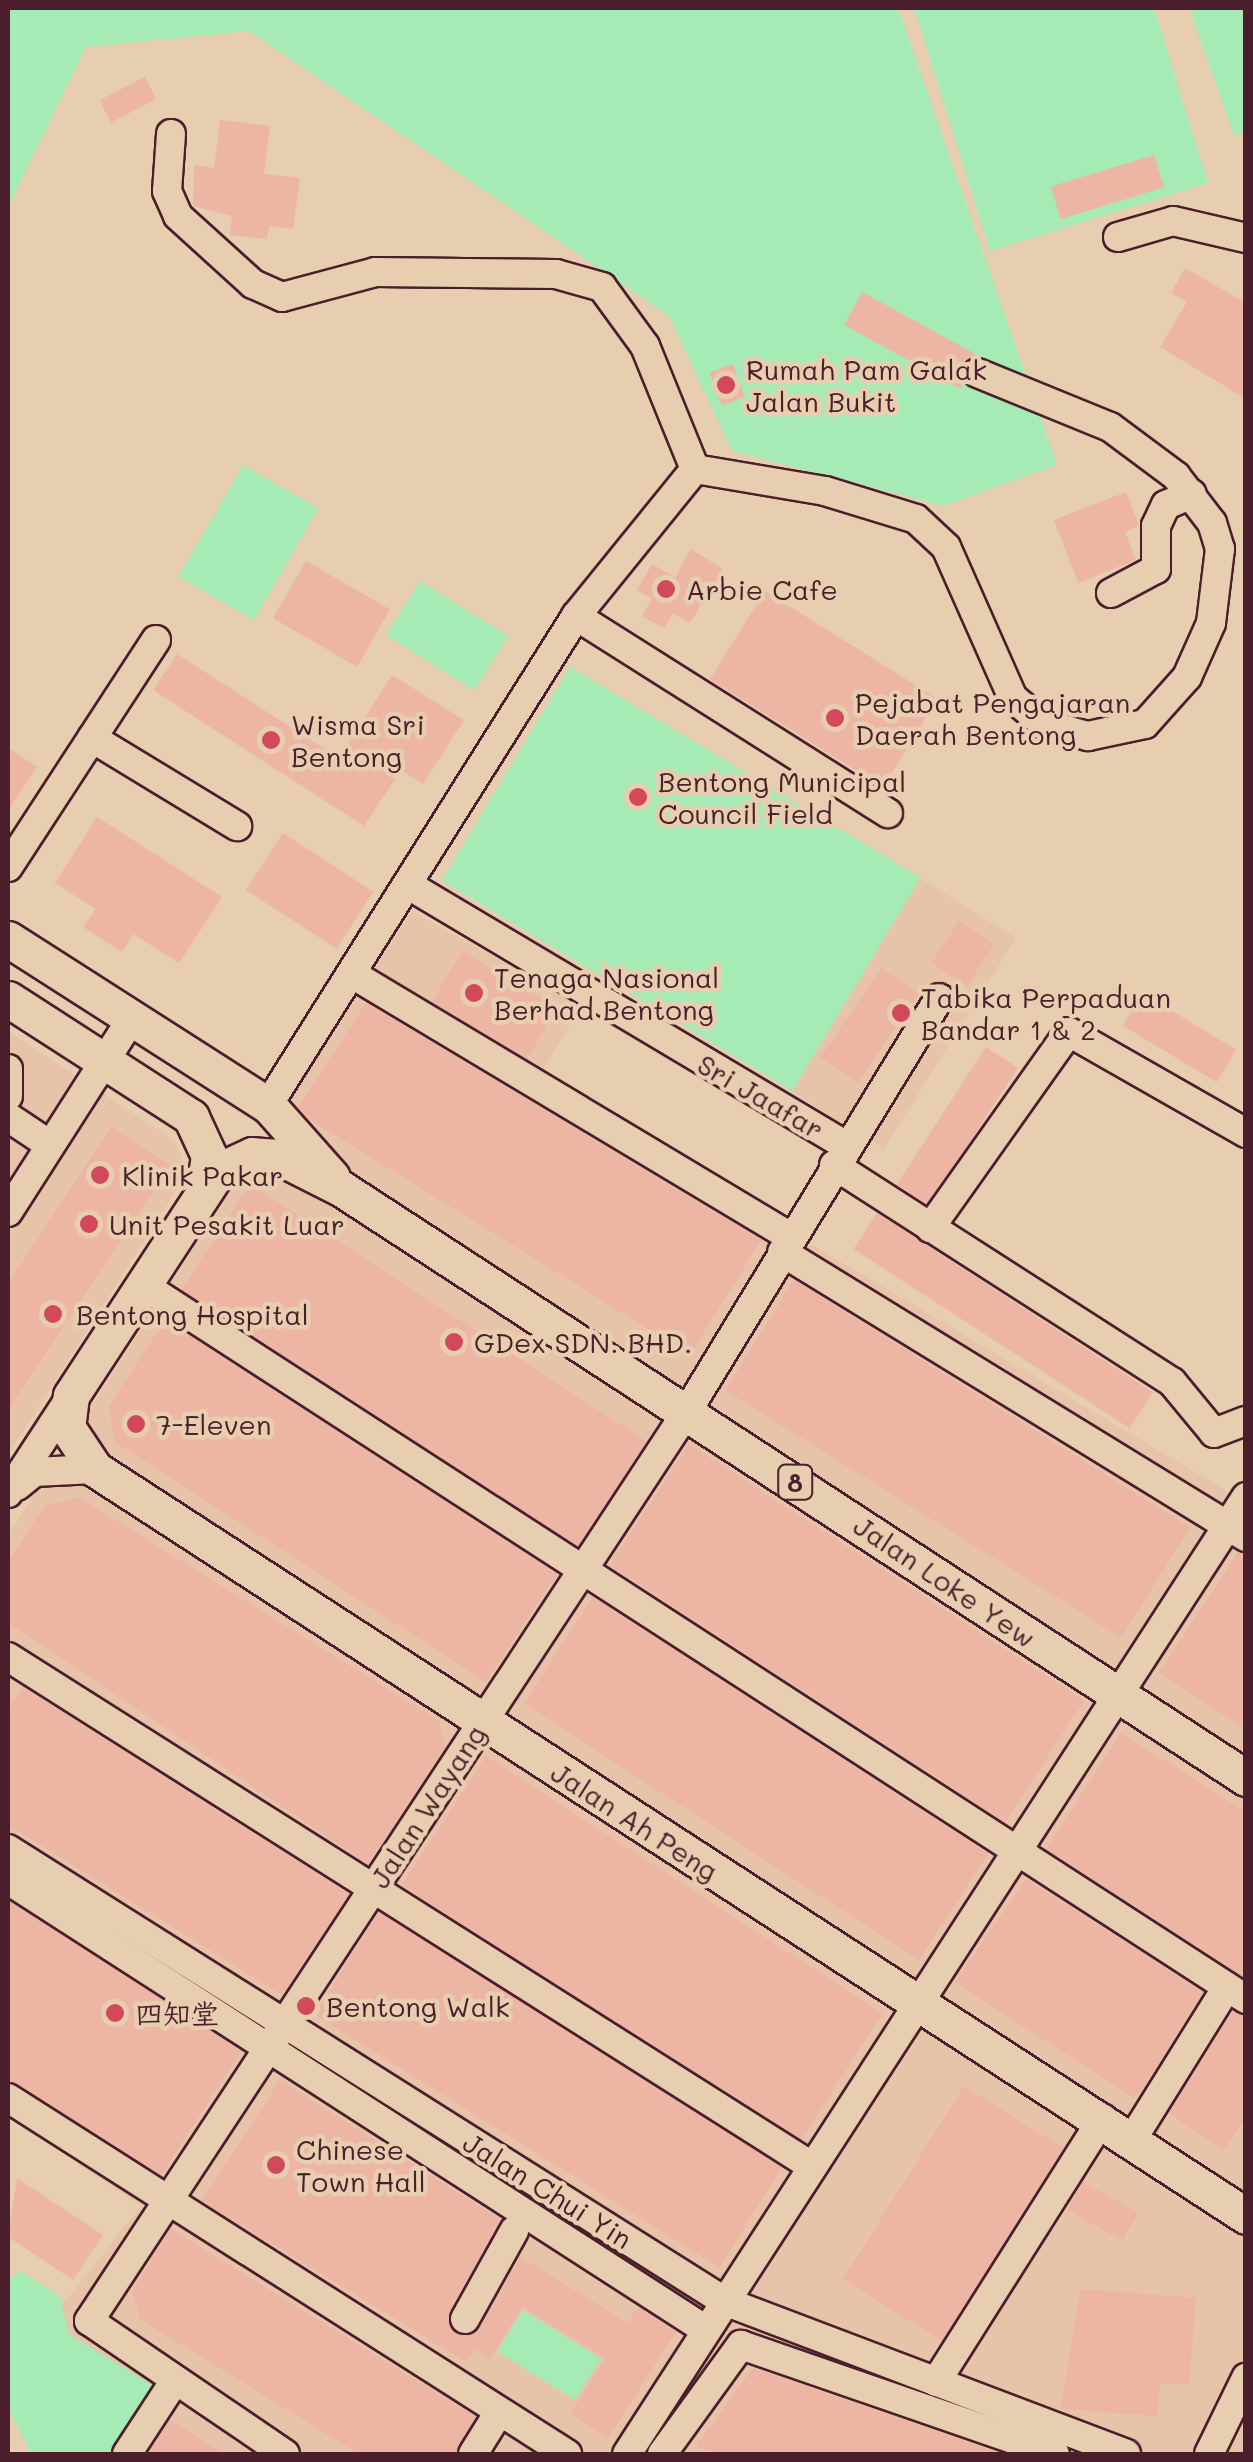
<!DOCTYPE html>
<html>
<head>
<meta charset="utf-8">
<style>
  body { margin:0 }
  #map { position:relative; width:1253px; height:2462px; overflow:hidden; background:#e8ceb0; font-family:Mali,"LXGW WenKai TC",sans-serif }
  div>[style] { position:absolute }
  [style*='--x'] { left:calc(var(--x)*1px); top:calc(var(--y)*1px); width:calc(var(--w)*1px); rotate:calc(var(--a)*1deg) }
  .built>* { inset:0; background:#e7c3a9; transform-origin:0 0 }
  .green>* { inset:0; background:#a6eab5; transform-origin:0 0 }
  .building>* { inset:0; background:#edb5a3; transform-origin:0 0 }
  .roads { filter:drop-shadow(2px 0 #4a1f2b) drop-shadow(-2px 0 #4a1f2b) drop-shadow(0 2px #4a1f2b) drop-shadow(0 -2px #4a1f2b) }
  .minor>* { height:28px; margin:-14px; padding:0 14px; transform-origin:14px; border-radius:14px; background:#e8ceb0 }
  .major>* { height:35px; margin:-17.5px; padding:0 17.5px; transform-origin:17.5px; border-radius:17.5px; background:#e8ceb0 }
  .dots>* { width:28px; height:28px; translate:-50% -50%; box-sizing:border-box; border:5px solid #e8ceb0; border-radius:50% }
  span { translate:-50% -50%; white-space:nowrap; text-align:center; line-height:1.15; -webkit-text-stroke:9px #e8ceb0; paint-order:stroke }
  .shield-label span { padding:2px 8px; background:#e8ceb0; border:2px solid; border-radius:8px; -webkit-text-stroke-width:0 }
  .shield-label { font-size:25px; color:#4a1f2b; font-weight:700 }
  .poi-label { font-size:28px; color:#4a1f2b }
  .left { translate:0 -50%; text-align:left }
  .street-label { font-size:28px; color:#4a1f2b }
  .frame { position:absolute; inset:0; border:10px solid #4a1f2b; pointer-events:none }
</style>
</head>
<body>
<div id="map">
  <div class="built">
    <div style="left:920px;top:878px;width:113px;height:249px;rotate:32deg"></div>
    <div style="clip-path:polygon(412px 911px,581px 1006px,537px 1081px,1245px 1502px,1245px 2454px,68px 2454px,8px 2373px,141px 2206px,8px 2117px,8px 1535px)"></div>
    <div style="clip-path:polygon(8px 1031px,174px 1140px,188px 1172px,8px 1455px)"></div>
  </div>
  <div class="green">
    <div style="clip-path:polygon(8px 8px,898px 8px,1057px 465px,943px 506px,732px 451px,669px 316px,249px 31px,86px 47px,8px 207px)"></div>
    <div style="clip-path:polygon(914px 8px,1154px 8px,1208px 183px,990px 251px)"></div>
    <div style="clip-path:polygon(1189px 8px,1245px 8px,1245px 131px,1234px 136px)"></div>
    <div style="left:243px;top:465px;width:87px;height:129px;rotate:30deg"></div>
    <div style="left:420px;top:581px;width:104px;height:64px;rotate:32deg"></div>
    <div style="left:570px;top:667px;width:409px;height:249px;rotate:31deg"></div>
    <div style="clip-path:polygon(20px 2271px,60px 2296px,69px 2334px,155px 2387px,117px 2454px,31px 2454px,8px 2407px,8px 2280px)"></div>
    <div style="left:523px;top:2310px;width:92px;height:49px;rotate:32deg"></div>
  </div>
  <div class="building">
    <div style="left:145px;top:77px;width:25px;height:51px;rotate:63deg"></div>
    <div style="clip-path:polygon(220px 120px,270px 126px,264px 174px,300px 178px,293px 229px,269px 226px,267px 239px,230px 235px,232px 216px,193px 206px,194px 165px,214px 168px)"></div>
    <div style="left:1154px;top:155px;width:34px;height:108px;rotate:73deg"></div>
    <div style="clip-path:polygon(1185px 268px,1246px 303px,1246px 399px,1160px 347px,1187px 302px,1171px 293px)"></div>
    <div style="clip-path:polygon(862px 292px,979px 356px,962px 366px,961px 389px,844px 325px)"></div>
    <div style="left:733px;top:364px;width:35px;height:25px;rotate:70deg"></div>
    <div style="clip-path:polygon(1126px 492px,1139px 525px,1125px 532px,1136px 560px,1078px 583px,1054px 520px)"></div>
    <div style="clip-path:polygon(691px 549px,723px 569px,690px 623px,673px 613px,664px 628px,642px 616px,652px 599px,637px 590px,652px 564px,675px 577px)"></div>
    <div style="left:306px;top:561px;width:97px;height:66px;rotate:30deg"></div>
    <div style="left:765px;top:591px;width:204px;height:104px;rotate:32deg"></div>
    <div style="clip-path:polygon(177px 654px,339px 758px,392px 675px,464px 720px,423px 784px,401px 770px,364px 826px,153px 690px)"></div>
    <div style="clip-path:polygon(8px 748px,37px 767px,8px 811px)"></div>
    <div style="clip-path:polygon(97px 817px,222px 897px,179px 963px,133px 934px,122px 952px,83px 927px,96px 909px,55px 883px)"></div>
    <div style="left:283px;top:833px;width:108px;height:68px;rotate:33deg"></div>
    <div style="left:959px;top:921px;width:42px;height:50px;rotate:33deg"></div>
    <div style="left:462px;top:951px;width:111px;height:59px;rotate:31deg"></div>
    <div style="left:881px;top:968px;width:45px;height:108px;rotate:34deg"></div>
    <div style="left:1142px;top:993px;width:110px;height:38px;rotate:31deg"></div>
    <div style="clip-path:polygon(366px 1003px,761px 1240px,690px 1355px,309px 1119px,298px 1107px)"></div>
    <div style="left:986px;top:1047px;width:38px;height:164px;rotate:33deg"></div>
    <div style="clip-path:polygon(111px 1127px,170px 1165px,8px 1411px,8px 1284px)"></div>
    <div style="left:250px;top:1184px;width:473px;height:126px;rotate:33deg"></div>
    <div style="left:877px;top:1213px;width:329px;height:43px;rotate:33deg"></div>
    <div style="left:794px;top:1280px;width:467px;height:130px;rotate:32deg"></div>
    <div style="clip-path:polygon(165px 1320px,557px 1574px,486px 1682px,115px 1442px,109px 1406px)"></div>
    <div style="left:689px;top:1444px;width:471px;height:145px;rotate:33deg"></div>
    <div style="clip-path:polygon(80px 1498px,439px 1721px,445px 1747px,368px 1864px,8px 1623px,8px 1562px,45px 1505px)"></div>
    <div style="clip-path:polygon(1238px 1552px,1246px 1554px,1246px 1729px,1159px 1673px)"></div>
    <div style="left:593px;top:1597px;width:471px;height:127px;rotate:33deg"></div>
    <div style="clip-path:polygon(22px 1687px,349px 1894px,282px 1995px,8px 1825px,8px 1710px)"></div>
    <div style="clip-path:polygon(1121px 1733px,1246px 1812px,1246px 1978px,1046px 1849px)"></div>
    <div style="left:486px;top:1756px;width:473px;height:154px;rotate:33deg"></div>
    <div style="clip-path:polygon(1026px 1879px,1203px 1992px,1140px 2093px,1132px 2097px,955px 1982px)"></div>
    <div style="clip-path:polygon(8px 1900px,241px 2051px,161px 2175px,8px 2079px)"></div>
    <div style="left:379px;top:1912px;width:477px;height:121px;rotate:32deg"></div>
    <div style="clip-path:polygon(1233px 2011px,1246px 2016px,1246px 2118px,1223px 2151px,1169px 2113px)"></div>
    <div style="clip-path:polygon(280px 2080px,501px 2220px,450px 2310px,456px 2334px,480px 2328px,520px 2257px,628px 2323px,638px 2307px,676px 2332px,608px 2438px,570px 2414px,606px 2358px,522px 2307px,490px 2359px,474px 2349px,466px 2362px,202px 2201px)"></div>
    <div style="left:964px;top:2086px;width:117px;height:228px;rotate:32deg"></div>
    <div style="clip-path:polygon(17px 2178px,103px 2235px,73px 2280px,8px 2237px)"></div>
    <div style="left:1083px;top:2182px;width:63px;height:32px;rotate:29deg"></div>
    <div style="clip-path:polygon(171px 2229px,476px 2417px,455px 2454px,359px 2454px,140px 2319px,132px 2291px)"></div>
    <div style="clip-path:polygon(1080px 2289px,1196px 2298px,1189px 2385px,1160px 2383px,1157px 2416px,1061px 2409px)"></div>
    <div style="clip-path:polygon(753px 2368px,1003px 2454px,720px 2454px,696px 2446px)"></div>
    <div style="clip-path:polygon(170px 2420px,225px 2454px,148px 2454px)"></div>
  </div>
  <div class="roads">
    <div class="minor">
      <div style="--x:171;--y:134;--w:57;--a:94"></div>
      <div style="--x:167;--y:191;--w:27;--a:66"></div>
      <div style="--x:178;--y:216;--w:101;--a:42.2"></div>
      <div style="--x:253;--y:284;--w:32;--a:24"></div>
      <div style="--x:282;--y:297;--w:96;--a:-15"></div>
      <div style="--x:375;--y:272;--w:181;--a:0.6"></div>
      <div style="--x:556;--y:274;--w:48;--a:15.8"></div>
      <div style="--x:602;--y:287;--w:73;--a:53.9"></div>
      <div style="--x:645;--y:346;--w:133;--a:67.9"></div>
      <div style="--x:1118;--y:237;--w:57;--a:-16.2"></div>
      <div style="--x:1173;--y:221;--w:75;--a:13.1"></div>
      <div style="--x:695;--y:469;--w:132;--a:9.6"></div>
      <div style="--x:825;--y:491;--w:95;--a:17.1"></div>
      <div style="--x:916;--y:519;--w:41;--a:43"></div>
      <div style="--x:946;--y:547;--w:165;--a:66.1"></div>
      <div style="--x:1013;--y:698;--w:40;--a:40"></div>
      <div style="--x:1044;--y:724;--w:46;--a:15.3"></div>
      <div style="--x:1088;--y:736;--w:58;--a:-11.9"></div>
      <div style="--x:1145;--y:724;--w:63;--a:-48.2"></div>
      <div style="--x:1187;--y:677;--w:59;--a:-66"></div>
      <div style="--x:1211;--y:623;--w:75;--a:-83.1"></div>
      <div style="--x:1220;--y:549;--w:27;--a:-107"></div>
      <div style="--x:1212;--y:523;--w:59;--a:-127.5"></div>
      <div style="--x:1176;--y:476;--w:82;--a:-143.4"></div>
      <div style="--x:1110;--y:427;--w:143;--a:-157.8"></div>
      <div style="--x:1111;--y:593;--w:51;--a:-28.1"></div>
      <div style="--x:1156;--y:569;--w:43;--a:-90"></div>
      <div style="--x:1156;--y:526;--w:23;--a:-65"></div>
      <div style="--x:1166;--y:505;--w:28;--a:-23"></div>
      <div style="--x:576;--y:616;--w:369;--a:32.3"></div>
      <div style="--x:92;--y:738;--w:170;--a:31.3"></div>
      <div style="--x:8;--y:867;--w:271;--a:-56.9"></div>
      <div style="--x:410;--y:886;--w:506;--a:30.77"></div>
      <div style="--x:352;--y:974;--w:512;--a:30.93"></div>
      <div style="--x:8;--y:1069;--w:27;--a:90"></div>
      <div style="--x:268;--y:1105;--w:578;--a:-57.79"></div>
      <div style="--x:576;--y:616;--w:189;--a:-51"></div>
      <div style="--x:8;--y:1117;--w:50;--a:33.7"></div>
      <div style="--x:834;--y:1165;--w:402;--a:32.7"></div>
      <div style="--x:1172;--y:1382;--w:66;--a:50.5"></div>
      <div style="--x:1214;--y:1433;--w:34;--a:-21"></div>
      <div style="--x:8;--y:1212;--w:230;--a:-57.4"></div>
      <div style="--x:930;--y:1228;--w:240;--a:-54.7"></div>
      <div style="--x:1069;--y:1032;--w:204;--a:29.7"></div>
      <div style="--x:782;--y:1252;--w:545;--a:31.56"></div>
      <div style="--x:143;--y:1285;--w:1314;--a:32.92"></div>
      <div style="--x:17;--y:1486;--w:22;--a:-39"></div>
      <div style="--x:34;--y:1472;--w:61;--a:-2.8"></div>
      <div style="--x:8;--y:1493;--w:113;--a:-56.9"></div>
      <div style="--x:8;--y:1657;--w:949;--a:32.35"></div>
      <div style="--x:8;--y:1849;--w:847;--a:32.26"></div>
      <div style="--x:724;--y:2301;--w:430;--a:20.8"></div>
      <div style="--x:8;--y:1880;--w:830;--a:32.81"></div>
      <div style="--x:8;--y:2098;--w:663;--a:32.49"></div>
      <div style="--x:1133;--y:2138;--w:178;--a:-58.1"></div>
      <div style="--x:465;--y:2319;--w:101;--a:-60.9"></div>
      <div style="--x:936;--y:2382;--w:312;--a:-57.7"></div>
      <div style="--x:127;--y:2454;--w:86;--a:-56.9"></div>
      <div style="--x:285;--y:2454;--w:237;--a:-145.8"></div>
      <div style="--x:89;--y:2321;--w:1087;--a:-56.68"></div>
      <div style="--x:686;--y:1413;--w:486;--a:-58.6"></div>
      <div style="--x:473;--y:2454;--w:49;--a:-58.2"></div>
      <div style="--x:627;--y:2454;--w:1140;--a:-57.1"></div>
      <div style="--x:662;--y:2454;--w:135;--a:-54.1"></div>
      <div style="--x:741;--y:2345;--w:332;--a:19.1"></div>
      <div style="--x:1209;--y:2454;--w:85;--a:-64"></div>
    </div>
    <div class="major">
      <div style="--x:8;--y:939;--w:308;--a:32.6"></div>
      <div style="--x:268;--y:1105;--w:96;--a:48.4"></div>
      <div style="--x:8;--y:999;--w:218;--a:32.8"></div>
      <div style="--x:191;--y:1117;--w:43;--a:65.2"></div>
      <div style="--x:209;--y:1156;--w:36;--a:99"></div>
      <div style="--x:1246;--y:1778;--w:1079;--a:-146.91"></div>
      <div style="--x:342;--y:1189;--w:71;--a:-153.1"></div>
      <div style="--x:279;--y:1157;--w:27;--a:-176"></div>
      <div style="--x:252;--y:1155;--w:38;--a:155"></div>
      <div style="--x:218;--y:1171;--w:269;--a:123.2"></div>
      <div style="--x:71;--y:1396;--w:31;--a:97"></div>
      <div style="--x:67;--y:1427;--w:50;--a:56.3"></div>
      <div style="--x:95;--y:1469;--w:1372;--a:32.98"></div>
    </div>
  </div>
  <div class="dots">
    <div style="left:726px;top:385px;background:#d1495b"></div>
    <div style="left:666px;top:589px;background:#d1495b"></div>
    <div style="left:835px;top:718px;background:#d1495b"></div>
    <div style="left:271px;top:740px;background:#d1495b"></div>
    <div style="left:638px;top:797px;background:#d1495b"></div>
    <div style="left:474px;top:993px;background:#d1495b"></div>
    <div style="left:901px;top:1013px;background:#d1495b"></div>
    <div style="left:100px;top:1175px;background:#d1495b"></div>
    <div style="left:89px;top:1224px;background:#d1495b"></div>
    <div style="left:53px;top:1314px;background:#d1495b"></div>
    <div style="left:454px;top:1342px;background:#d1495b"></div>
    <div style="left:136px;top:1424px;background:#d1495b"></div>
    <div style="left:306px;top:2006px;background:#d1495b"></div>
    <div style="left:115px;top:2013px;background:#d1495b"></div>
    <div style="left:276px;top:2165px;background:#d1495b"></div>
  </div>
  <div class="shield-label">
    <span style="left:795px;top:1482px">8</span>
  </div>
  <div class="poi-label">
    <span class="left" style="left:746px;top:385px">Rumah Pam Galak<br>Jalan Bukit</span>
    <span class="left" style="left:686px;top:589px">Arbie Cafe</span>
    <span class="left" style="left:855px;top:718px">Pejabat Pengajaran<br>Daerah Bentong</span>
    <span class="left" style="left:291px;top:740px">Wisma Sri<br>Bentong</span>
    <span class="left" style="left:658px;top:797px">Bentong Municipal<br>Council Field</span>
    <span class="left" style="left:494px;top:993px">Tenaga Nasional<br>Berhad Bentong</span>
    <span class="left" style="left:921px;top:1013px">Tabika Perpaduan<br>Bandar 1 &amp; 2</span>
    <span class="left" style="left:122px;top:1175px">Klinik Pakar</span>
    <span class="left" style="left:109px;top:1224px">Unit Pesakit Luar</span>
    <span class="left" style="left:76px;top:1314px">Bentong Hospital</span>
    <span class="left" style="left:474px;top:1342px">GDex SDN. BHD.</span>
    <span class="left" style="left:156px;top:1424px">7-Eleven</span>
    <span class="left" style="left:326px;top:2006px">Bentong Walk</span>
    <span class="left" style="left:135px;top:2013px">四知堂</span>
    <span class="left" style="left:296px;top:2165px">Chinese<br>Town Hall</span>
  </div>
  <div class="street-label">
    <span style="left:761px;top:1096px;rotate:30deg">Sri Jaafar</span>
    <span style="left:945px;top:1581px;rotate:34deg">Jalan Loke Yew</span>
    <span style="left:427px;top:1806px;rotate:-57deg">Jalan Wayang</span>
    <span style="left:635px;top:1821px;rotate:33deg">Jalan Ah Peng</span>
    <span style="left:548px;top:2190px;rotate:32deg">Jalan Chui Yin</span>
  </div>
  <div class="frame"></div>
</div>
</body>
</html>
